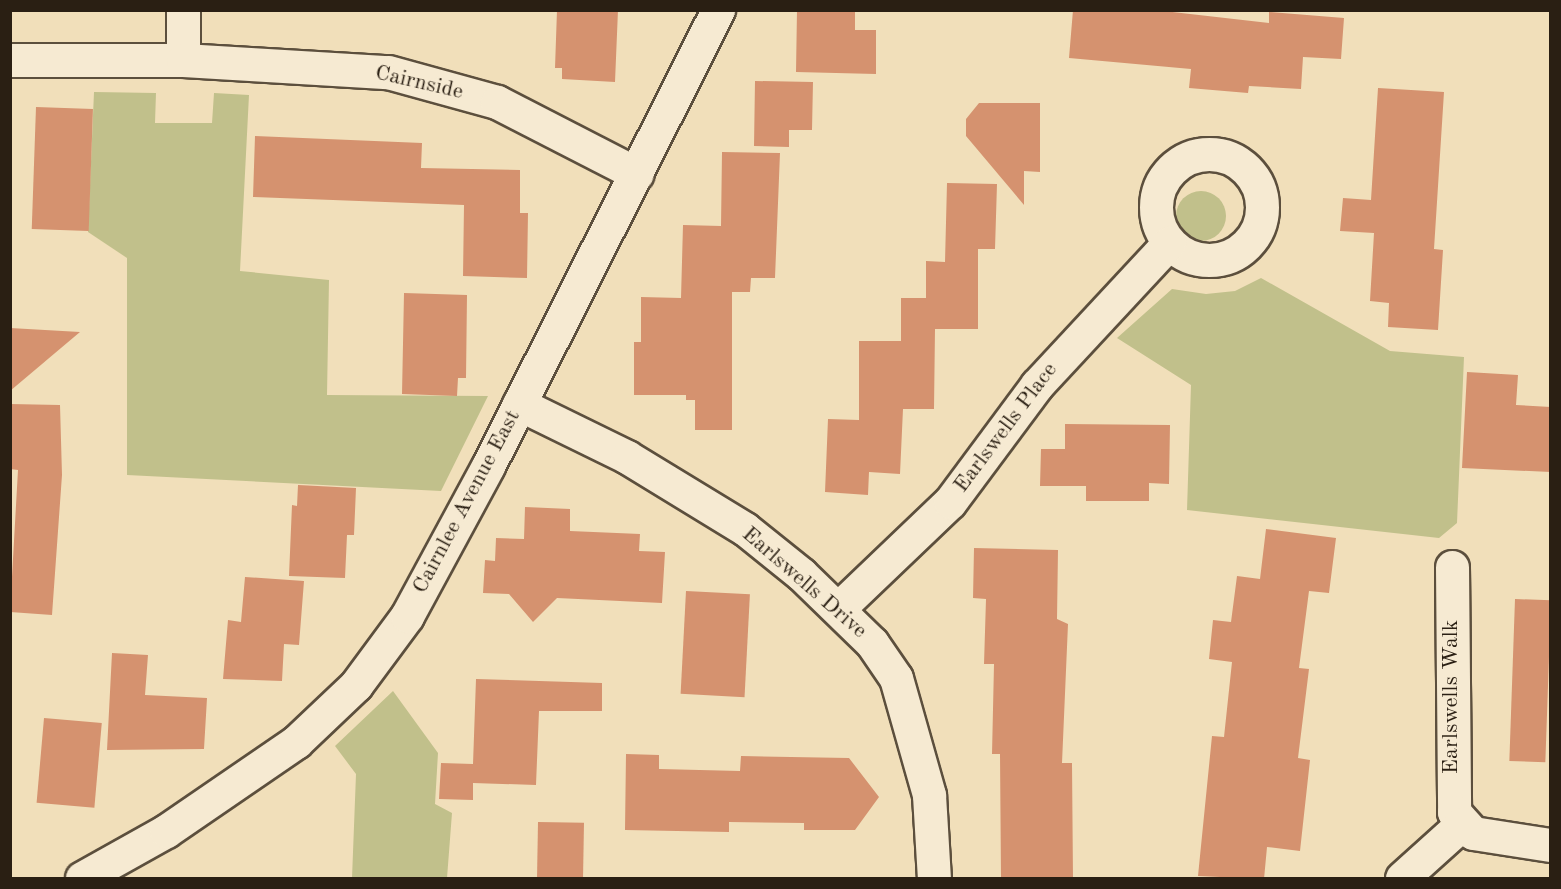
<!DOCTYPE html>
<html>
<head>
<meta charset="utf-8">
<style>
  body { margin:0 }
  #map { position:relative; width:1561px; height:889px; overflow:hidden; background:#f1dfba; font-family:"Old Standard TT",serif }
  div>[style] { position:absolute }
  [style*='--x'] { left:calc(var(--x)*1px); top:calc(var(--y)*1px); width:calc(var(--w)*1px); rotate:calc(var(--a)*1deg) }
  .green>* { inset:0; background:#c1c08b }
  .round { border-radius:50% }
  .building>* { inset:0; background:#d5926f; transform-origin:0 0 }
  .roads { filter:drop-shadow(2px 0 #5c4f3d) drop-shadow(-2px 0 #5c4f3d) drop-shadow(0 2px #5c4f3d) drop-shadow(0 -2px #5c4f3d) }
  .street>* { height:33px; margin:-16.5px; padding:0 16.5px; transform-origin:16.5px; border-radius:16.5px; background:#f6ead2 }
  .street>.ring { margin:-16.5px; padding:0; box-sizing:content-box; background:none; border:33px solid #f6ead2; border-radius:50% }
  span { translate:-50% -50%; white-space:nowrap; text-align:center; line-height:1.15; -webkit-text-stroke:4.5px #f6ead2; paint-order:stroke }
  .street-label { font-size:22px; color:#2a1f13 }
  .frame { position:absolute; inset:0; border:12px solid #2a1f13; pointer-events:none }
</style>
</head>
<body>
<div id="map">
  <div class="green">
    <div style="clip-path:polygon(94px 92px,156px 93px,155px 123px,212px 123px,214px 93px,249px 95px,240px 271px,329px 280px,327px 395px,488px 396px,441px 491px,127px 475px,127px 258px,88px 232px)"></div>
    <div class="round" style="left:1176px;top:191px;width:50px;height:50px"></div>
    <div style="clip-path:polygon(1261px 278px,1390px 351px,1464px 357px,1457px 523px,1439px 538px,1187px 510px,1191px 385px,1117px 338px,1172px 289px,1206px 294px,1235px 291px)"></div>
    <div style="clip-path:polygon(393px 691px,438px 753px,435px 804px,452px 813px,447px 878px,352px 878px,356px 774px,335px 746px)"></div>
  </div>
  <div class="building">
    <div style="clip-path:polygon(557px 10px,618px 10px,615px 82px,562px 79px,562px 68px,555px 68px)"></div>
    <div style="clip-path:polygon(797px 10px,855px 10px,855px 30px,876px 30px,876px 74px,796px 72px)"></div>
    <div style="clip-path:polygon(1073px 10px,1155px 10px,1269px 23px,1269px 12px,1344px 18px,1341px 59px,1303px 57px,1301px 89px,1249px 86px,1248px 93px,1189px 88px,1191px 69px,1069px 58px)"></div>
    <div style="clip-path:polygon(755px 81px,813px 82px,812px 130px,789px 130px,789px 147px,754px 146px)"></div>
    <div style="clip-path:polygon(1378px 88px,1444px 92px,1434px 249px,1443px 250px,1438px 330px,1388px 327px,1389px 303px,1370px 301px,1374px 233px,1340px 231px,1343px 198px,1371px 200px)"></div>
    <div style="clip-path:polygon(979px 103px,1040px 103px,1040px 172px,1024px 171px,1024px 205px,966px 136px,966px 119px)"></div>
    <div style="left:36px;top:107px;width:57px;height:122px;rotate:2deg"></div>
    <div style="clip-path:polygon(255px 136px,422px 143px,421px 168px,520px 170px,520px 213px,528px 213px,527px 278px,463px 276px,464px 205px,253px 197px)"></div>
    <div style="clip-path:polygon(722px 152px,780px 153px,775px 278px,751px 278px,750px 292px,732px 292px,732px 430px,695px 430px,695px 400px,686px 400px,686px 395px,634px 395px,634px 342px,641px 342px,641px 297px,681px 298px,683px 225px,721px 226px)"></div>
    <div style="clip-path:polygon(947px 183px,997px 184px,995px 249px,978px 249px,978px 329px,935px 329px,934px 409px,903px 409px,900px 474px,869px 472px,868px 495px,825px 492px,828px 419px,859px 420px,859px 341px,901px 341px,901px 298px,926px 298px,926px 261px,945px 262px)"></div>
    <div style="clip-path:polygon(404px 293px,467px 295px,466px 378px,458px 378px,457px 396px,402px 394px)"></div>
    <div style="clip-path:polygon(10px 328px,80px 332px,10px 391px)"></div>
    <div style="clip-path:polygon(1467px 372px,1518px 375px,1516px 405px,1551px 407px,1551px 472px,1462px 468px)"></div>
    <div style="clip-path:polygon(10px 404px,60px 405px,62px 475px,52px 615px,10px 612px,18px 470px,10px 469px)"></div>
    <div style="clip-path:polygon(1065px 424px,1170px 425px,1169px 484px,1149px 483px,1149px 501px,1086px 501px,1086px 486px,1040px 486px,1041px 449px,1065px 449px)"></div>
    <div style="clip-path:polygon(298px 485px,356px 488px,354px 535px,347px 535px,345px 578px,289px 576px,292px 505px,297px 506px)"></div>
    <div style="clip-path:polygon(525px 507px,570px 509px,570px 531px,640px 534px,639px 551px,665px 552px,662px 603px,557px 598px,533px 622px,509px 594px,483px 593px,485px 560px,495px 561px,496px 538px,524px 539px)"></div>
    <div style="clip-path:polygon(1266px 529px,1336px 538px,1329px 593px,1309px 591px,1299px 668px,1309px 669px,1298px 758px,1310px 760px,1300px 851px,1267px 847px,1264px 879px,1198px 876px,1212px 736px,1224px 737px,1232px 662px,1209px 659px,1213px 620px,1231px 622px,1237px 576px,1260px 579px)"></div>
    <div style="clip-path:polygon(974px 548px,1058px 550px,1057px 619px,1068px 624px,1062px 763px,1072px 763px,1073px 879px,1001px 879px,1000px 754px,992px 754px,994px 664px,984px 664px,986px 599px,973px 598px)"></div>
    <div style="clip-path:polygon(245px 577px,304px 581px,299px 645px,284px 644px,282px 681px,223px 679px,228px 620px,241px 622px)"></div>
    <div style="left:686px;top:591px;width:64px;height:103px;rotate:3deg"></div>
    <div style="left:1515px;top:599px;width:36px;height:162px;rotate:2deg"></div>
    <div style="clip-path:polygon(112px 653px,148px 655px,145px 695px,207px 698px,204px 749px,107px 750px)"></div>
    <div style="clip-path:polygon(476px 679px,602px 683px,602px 711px,539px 711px,536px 785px,473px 783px,473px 800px,439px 799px,441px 763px,473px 764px)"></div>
    <div style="left:44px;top:718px;width:58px;height:85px;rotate:5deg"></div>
    <div style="clip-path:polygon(626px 754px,659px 755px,659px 769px,740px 771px,741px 756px,849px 758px,879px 797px,855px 830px,804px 830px,804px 823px,729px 822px,729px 832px,625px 830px)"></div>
    <div style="left:538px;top:822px;width:46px;height:57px;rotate:1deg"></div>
  </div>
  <div class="roads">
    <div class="street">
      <div style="--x:183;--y:10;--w:50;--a:90"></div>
      <div style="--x:10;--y:60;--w:173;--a:0"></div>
      <div style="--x:183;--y:60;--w:205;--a:3.4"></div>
      <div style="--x:388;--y:72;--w:113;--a:15.4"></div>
      <div style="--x:497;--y:102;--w:157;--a:27.2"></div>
      <div class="ring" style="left:1156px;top:154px;width:73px;height:73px"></div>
      <div style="--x:519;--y:404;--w:120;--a:26.1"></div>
      <div style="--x:627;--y:457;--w:138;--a:31.4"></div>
      <div style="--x:745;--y:529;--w:72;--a:38.8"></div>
      <div style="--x:801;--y:574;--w:99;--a:44.2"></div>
      <div style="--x:872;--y:643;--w:42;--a:55.6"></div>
      <div style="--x:896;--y:678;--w:122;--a:74.2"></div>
      <div style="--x:929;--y:795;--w:83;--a:86.6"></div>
      <div style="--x:1452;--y:567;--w:245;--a:89.5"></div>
      <div style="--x:1454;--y:812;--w:28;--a:48"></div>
      <div style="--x:1473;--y:833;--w:78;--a:8.9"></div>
      <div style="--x:839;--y:608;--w:153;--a:-43.7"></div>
      <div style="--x:950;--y:502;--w:146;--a:-53.4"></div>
      <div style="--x:1037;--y:385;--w:194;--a:-47.1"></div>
      <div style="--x:82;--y:878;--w:96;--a:-29.2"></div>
      <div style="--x:166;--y:831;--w:158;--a:-34.4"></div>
      <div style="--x:296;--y:742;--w:83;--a:-43.5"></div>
      <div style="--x:356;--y:685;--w:86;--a:-53.5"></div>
      <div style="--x:407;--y:616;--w:170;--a:-61.6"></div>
      <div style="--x:488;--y:466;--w:511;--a:-63.23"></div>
      <div style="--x:1402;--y:878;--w:81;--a:-42"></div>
    </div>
  </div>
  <div class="street-label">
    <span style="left:419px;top:83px;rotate:13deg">Cairnside</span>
    <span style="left:1006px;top:428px;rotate:-53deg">Earlswells Place</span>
    <span style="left:467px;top:502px;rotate:-62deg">Cairnlee Avenue East</span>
    <span style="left:804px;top:583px;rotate:41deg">Earlswells Drive</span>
    <span style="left:1452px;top:697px;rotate:-90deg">Earlswells Walk</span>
  </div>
  <div class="frame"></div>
</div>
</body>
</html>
